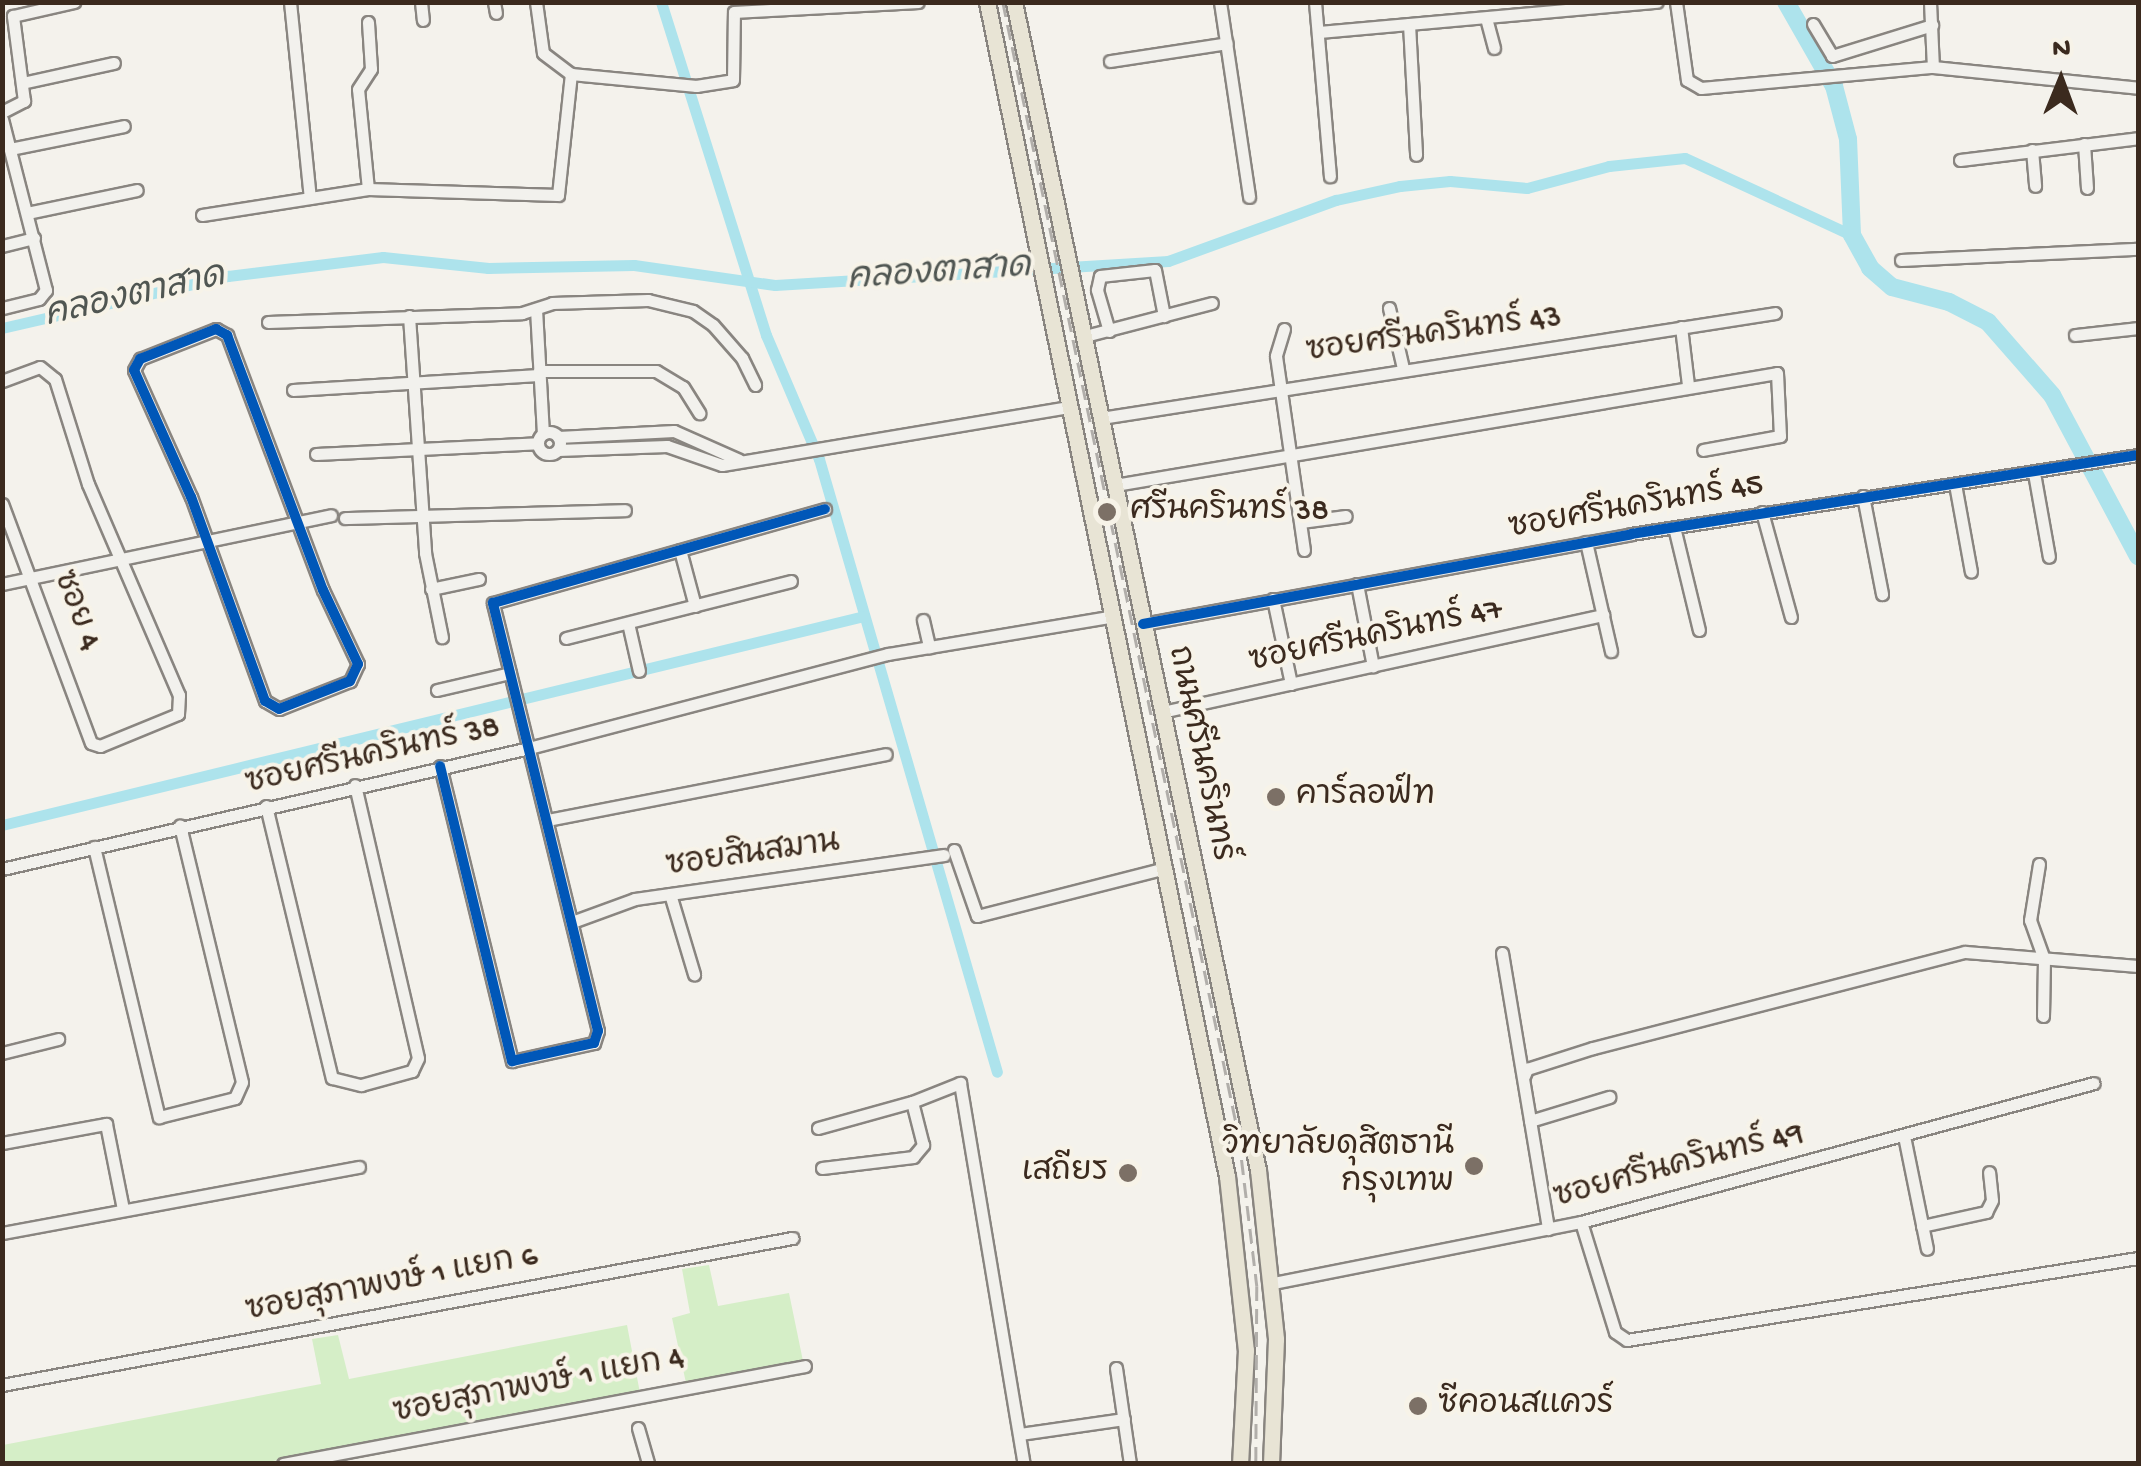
<!DOCTYPE html>
<html>
<head>
<meta charset="utf-8">
<style>
  body { margin:0 }
  #map { position:relative; width:2141px; height:1466px; overflow:hidden; background:#f4f2ec; font-family:"Gochi Hand","Playpen Sans Thai",sans-serif }
  div>[style] { position:absolute }
  [style*='--x'] { left:calc(var(--x)*1px); top:calc(var(--y)*1px); width:calc(var(--w)*1px); rotate:calc(var(--a)*1deg) }
  .green>* { inset:0; background:#d5eec7 }
  .canal>* { height:11px; margin:-5.5px; padding:0 5.5px; transform-origin:5.5px; border-radius:5.5px; background:#ade3ec }
  .river>* { height:18px; margin:-9px; padding:0 9px; transform-origin:9px; border-radius:9px; background:#ade3ec }
  .roads { filter:drop-shadow(2px 0 #898580) drop-shadow(-2px 0 #898580) drop-shadow(0 2px #898580) drop-shadow(0 -2px #898580) }
  .minor>* { height:11px; margin:-5.5px; padding:0 5.5px; transform-origin:5.5px; border-radius:5.5px; background:#f2f1ed }
  .minor>.ring { margin:-5.5px; padding:0; box-sizing:content-box; background:none; border:11px solid #f2f1ed; border-radius:50% }
  .major>* { height:15px; margin:-7.5px; padding:0 7.5px; transform-origin:7.5px; border-radius:7.5px; background:#e8e4d5 }
  .rail>* { height:2.5px; margin-top:-1.25px; transform-origin:0; background:repeating-linear-gradient(90deg,#b1aeaa 0 15px,transparent 0 23px) }
  .cycleway>* { height:10px; margin:-5px; padding:0 5px; transform-origin:5px; border-radius:5px; background:#0057b8 }
  .dots>* { width:28px; height:28px; translate:-50% -50%; box-sizing:border-box; border:5px solid #f7f3e8; border-radius:50% }
  span { translate:-50% -50%; white-space:nowrap; text-align:center; line-height:1.15; -webkit-text-stroke:8px #f7f3e8; paint-order:stroke }
  .street-label { font-size:32px; color:#3b2a1e }
  .poi-label { font-size:32px; color:#3b2a1e }
  .left { translate:0 -50%; text-align:left }
  .right { translate:-100% -50%; text-align:right }
  .water-label { font-size:35px; color:#505652; font-style:italic }
  .frame { position:absolute; inset:0; border:5px solid #3b2a1e; pointer-events:none }
  .north { position:absolute; left:2011px; top:30px; width:100px; height:100px; -webkit-text-stroke:8px #f7f3e8; paint-order:stroke; rotate:1deg; font-size:28px; font-weight:700; line-height:40px; text-align:center; color:#3b2a1e }
  .north::after { content:''; display:block; margin:auto; width:35px; height:45px; background:#3b2a1e; clip-path:polygon(50% 0,100% 100%,50% 72%,0 100%) }
</style>
</head>
<body>
<div id="map">
  <div class="green">
    <div style="clip-path:polygon(709px 1265px,718px 1306px,789px 1293px,803px 1361px,686px 1383px,672px 1318px,690px 1313px,682px 1269px)"></div>
    <div style="clip-path:polygon(627px 1325px,640px 1393px,262px 1463px,3px 1464px,3px 1445px,321px 1384px,312px 1339px,338px 1335px,349px 1379px)"></div>
  </div>
  <div class="canal">
    <div style="--x:661;--y:2;--w:349;--a:72.5"></div>
    <div style="--x:766;--y:335;--w:135;--a:66.9"></div>
    <div style="--x:819;--y:459;--w:638;--a:73.81"></div>
    <div style="--x:2;--y:328;--w:232;--a:-13"></div>
    <div style="--x:228;--y:276;--w:156;--a:-7"></div>
    <div style="--x:383;--y:257;--w:106;--a:6"></div>
    <div style="--x:488;--y:268;--w:146;--a:-1.2"></div>
    <div style="--x:634;--y:265;--w:142;--a:8.1"></div>
    <div style="--x:775;--y:285;--w:394;--a:-3.5"></div>
    <div style="--x:1168;--y:261;--w:179;--a:-20"></div>
    <div style="--x:1336;--y:200;--w:66;--a:-12.3"></div>
    <div style="--x:1400;--y:186;--w:50;--a:-5.7"></div>
    <div style="--x:1450;--y:181;--w:77;--a:5.2"></div>
    <div style="--x:1527;--y:188;--w:85;--a:-15"></div>
    <div style="--x:1609;--y:166;--w:76;--a:-6"></div>
    <div style="--x:1685;--y:158;--w:184;--a:24.8"></div>
    <div style="--x:2;--y:825;--w:887;--a:-13.63"></div>
  </div>
  <div class="river">
    <div style="--x:1786;--y:2;--w:97;--a:60.3"></div>
    <div style="--x:1834;--y:86;--w:55;--a:75.2"></div>
    <div style="--x:1848;--y:139;--w:96;--a:87.6"></div>
    <div style="--x:1852;--y:235;--w:38;--a:61"></div>
    <div style="--x:1870;--y:268;--w:29;--a:41"></div>
    <div style="--x:1892;--y:287;--w:59;--a:14.7"></div>
    <div style="--x:1949;--y:302;--w:44;--a:27.1"></div>
    <div style="--x:1988;--y:322;--w:97;--a:48.8"></div>
    <div style="--x:2052;--y:395;--w:183;--a:61.9"></div>
  </div>
  <div class="roads">
    <div class="minor">
      <div style="--x:290;--y:2;--w:197;--a:84.2"></div>
      <div style="--x:421;--y:2;--w:18;--a:84"></div>
      <div style="--x:494;--y:2;--w:11;--a:80"></div>
      <div style="--x:536;--y:2;--w:51;--a:82.2"></div>
      <div style="--x:543;--y:53;--w:35;--a:37"></div>
      <div style="--x:571;--y:74;--w:126;--a:5.5"></div>
      <div style="--x:696;--y:86;--w:37;--a:-9"></div>
      <div style="--x:733;--y:80;--w:68;--a:-89.2"></div>
      <div style="--x:734;--y:12;--w:184;--a:-3.1"></div>
      <div style="--x:1220;--y:2;--w:197;--a:81.5"></div>
      <div style="--x:1315;--y:2;--w:175;--a:85.1"></div>
      <div style="--x:1676;--y:2;--w:79;--a:82"></div>
      <div style="--x:1687;--y:80;--w:16;--a:30"></div>
      <div style="--x:1701;--y:88;--w:233;--a:-5.2"></div>
      <div style="--x:1933;--y:67;--w:206;--a:5.8"></div>
      <div style="--x:1930;--y:2;--w:65;--a:87.4"></div>
      <div style="--x:1486;--y:18;--w:31;--a:75"></div>
      <div style="--x:1409;--y:24;--w:131;--a:86.9"></div>
      <div style="--x:1813;--y:24;--w:37;--a:59"></div>
      <div style="--x:1832;--y:56;--w:105;--a:-17.2"></div>
      <div style="--x:1319;--y:32;--w:339;--a:-5.1"></div>
      <div style="--x:1110;--y:61;--w:118;--a:-8.7"></div>
      <div style="--x:22;--y:83;--w:94;--a:-12.3"></div>
      <div style="--x:2;--y:112;--w:25;--a:-27"></div>
      <div style="--x:24;--y:101;--w:86;--a:-97.4"></div>
      <div style="--x:13;--y:16;--w:63;--a:-12.9"></div>
      <div style="--x:2;--y:119;--w:177;--a:75.6"></div>
      <div style="--x:46;--y:290;--w:11;--a:128"></div>
      <div style="--x:39;--y:299;--w:38;--a:166"></div>
      <div style="--x:2084;--y:144;--w:44;--a:86.1"></div>
      <div style="--x:10;--y:149;--w:116;--a:-11.4"></div>
      <div style="--x:2032;--y:150;--w:36;--a:85"></div>
      <div style="--x:1960;--y:160;--w:179;--a:-7"></div>
      <div style="--x:368;--y:189;--w:100;--a:-95.7"></div>
      <div style="--x:358;--y:89;--w:24;--a:-57"></div>
      <div style="--x:371;--y:69;--w:47;--a:-93.7"></div>
      <div style="--x:27;--y:213;--w:112;--a:-11.8"></div>
      <div style="--x:202;--y:215;--w:168;--a:-8.9"></div>
      <div style="--x:368;--y:189;--w:190;--a:1.8"></div>
      <div style="--x:558;--y:195;--w:122;--a:-83.9"></div>
      <div style="--x:2;--y:246;--w:33;--a:-14"></div>
      <div style="--x:1901;--y:260;--w:237;--a:-2.7"></div>
      <div style="--x:1389;--y:308;--w:62;--a:76.9"></div>
      <div style="--x:536;--y:309;--w:125;--a:86.8"></div>
      <div style="--x:409;--y:316;--w:238;--a:86.1"></div>
      <div style="--x:425;--y:553;--w:86;--a:78.6"></div>
      <div style="--x:268;--y:322;--w:254;--a:-2"></div>
      <div style="--x:522;--y:313;--w:32;--a:-18"></div>
      <div style="--x:552;--y:303;--w:96;--a:-1.8"></div>
      <div style="--x:648;--y:300;--w:46;--a:13.7"></div>
      <div style="--x:693;--y:311;--w:24;--a:35"></div>
      <div style="--x:713;--y:325;--w:44;--a:48.7"></div>
      <div style="--x:742;--y:358;--w:30;--a:64"></div>
      <div style="--x:1681;--y:327;--w:58;--a:83.1"></div>
      <div style="--x:216;--y:329;--w:13;--a:29"></div>
      <div style="--x:227;--y:335;--w:272;--a:69.4"></div>
      <div style="--x:323;--y:590;--w:82;--a:64.7"></div>
      <div style="--x:358;--y:664;--w:19;--a:115"></div>
      <div style="--x:350;--y:681;--w:76;--a:158.5"></div>
      <div style="--x:279;--y:709;--w:16;--a:-150"></div>
      <div style="--x:265;--y:701;--w:217;--a:-109.9"></div>
      <div style="--x:191;--y:497;--w:139;--a:-114.2"></div>
      <div style="--x:134;--y:370;--w:13;--a:-61"></div>
      <div style="--x:140;--y:359;--w:82;--a:-21.5"></div>
      <div style="--x:1284;--y:329;--w:28;--a:107"></div>
      <div style="--x:1276;--y:356;--w:196;--a:81.8"></div>
      <div style="--x:1109;--y:331;--w:43;--a:-106.3"></div>
      <div style="--x:1097;--y:290;--w:14;--a:-78"></div>
      <div style="--x:1100;--y:276;--w:55;--a:-6.2"></div>
      <div style="--x:1155;--y:270;--w:47;--a:78.9"></div>
      <div style="--x:2075;--y:335;--w:63;--a:-6.3"></div>
      <div style="--x:1085;--y:336;--w:131;--a:-14.6"></div>
      <div style="--x:539;--y:371;--w:117;--a:0"></div>
      <div style="--x:656;--y:371;--w:31;--a:31"></div>
      <div style="--x:683;--y:387;--w:31;--a:58"></div>
      <div style="--x:2;--y:381;--w:40;--a:-20.2"></div>
      <div style="--x:40;--y:367;--w:19;--a:39"></div>
      <div style="--x:55;--y:379;--w:110;--a:72.6"></div>
      <div style="--x:88;--y:484;--w:230;--a:66.7"></div>
      <div style="--x:179;--y:695;--w:19;--a:93"></div>
      <div style="--x:178;--y:714;--w:84;--a:157.7"></div>
      <div style="--x:100;--y:746;--w:9;--a:-162"></div>
      <div style="--x:91;--y:743;--w:255;--a:-110.4"></div>
      <div style="--x:293;--y:390;--w:246;--a:-3.5"></div>
      <div style="--x:1101;--y:418;--w:682;--a:-8.85"></div>
      <div class="ring" style="left:538px;top:432px;width:11px;height:11px"></div>
      <div style="--x:558;--y:437;--w:116;--a:-3"></div>
      <div style="--x:674;--y:431;--w:71;--a:24"></div>
      <div style="--x:558;--y:450;--w:109;--a:-2.1"></div>
      <div style="--x:667;--y:446;--w:58;--a:19.1"></div>
      <div style="--x:722;--y:465;--w:353;--a:-9.5"></div>
      <div style="--x:316;--y:454;--w:222;--a:-2.8"></div>
      <div style="--x:2034;--y:473;--w:85;--a:79.9"></div>
      <div style="--x:1955;--y:484;--w:89;--a:79.7"></div>
      <div style="--x:1115;--y:485;--w:671;--a:-9.6"></div>
      <div style="--x:1777;--y:373;--w:63;--a:87.3"></div>
      <div style="--x:1780;--y:436;--w:78;--a:169.7"></div>
      <div style="--x:1863;--y:496;--w:100;--a:79"></div>
      <div style="--x:1762;--y:512;--w:109;--a:74.6"></div>
      <div style="--x:345;--y:518;--w:280;--a:-1.6"></div>
      <div style="--x:1301;--y:522;--w:45;--a:-7.6"></div>
      <div style="--x:1674;--y:527;--w:106;--a:76.4"></div>
      <div style="--x:1586;--y:542;--w:112;--a:77.1"></div>
      <div style="--x:680;--y:550;--w:58;--a:75"></div>
      <div style="--x:2;--y:584;--w:336;--a:-11.8"></div>
      <div style="--x:1357;--y:584;--w:84;--a:79"></div>
      <div style="--x:431;--y:589;--w:49;--a:-11.8"></div>
      <div style="--x:1273;--y:599;--w:87;--a:78"></div>
      <div style="--x:923;--y:620;--w:28;--a:77"></div>
      <div style="--x:628;--y:623;--w:49;--a:77.1"></div>
      <div style="--x:1143;--y:624;--w:496;--a:-10.4"></div>
      <div style="--x:1631;--y:534;--w:513;--a:-8.86"></div>
      <div style="--x:566;--y:638;--w:232;--a:-14.2"></div>
      <div style="--x:437;--y:690;--w:75;--a:-13.1"></div>
      <div style="--x:1162;--y:712;--w:452;--a:-12.4"></div>
      <div style="--x:440;--y:766;--w:304;--a:76.3"></div>
      <div style="--x:512;--y:1061;--w:84;--a:-12.4"></div>
      <div style="--x:594;--y:1043;--w:13;--a:-72"></div>
      <div style="--x:598;--y:1031;--w:441;--a:-103.8"></div>
      <div style="--x:493;--y:603;--w:345;--a:-15.8"></div>
      <div style="--x:266;--y:806;--w:280;--a:76.4"></div>
      <div style="--x:332;--y:1078;--w:30;--a:14"></div>
      <div style="--x:361;--y:1085;--w:53;--a:-15.4"></div>
      <div style="--x:412;--y:1071;--w:14;--a:-65"></div>
      <div style="--x:418;--y:1058;--w:280;--a:-103"></div>
      <div style="--x:547;--y:820;--w:345;--a:-11"></div>
      <div style="--x:94;--y:847;--w:278;--a:76.5"></div>
      <div style="--x:159;--y:1117;--w:78;--a:-14"></div>
      <div style="--x:235;--y:1098;--w:17;--a:-66"></div>
      <div style="--x:242;--y:1082;--w:264;--a:-103.6"></div>
      <div style="--x:954;--y:850;--w:70;--a:70.8"></div>
      <div style="--x:977;--y:916;--w:195;--a:-14.3"></div>
      <div style="--x:2039;--y:864;--w:57;--a:99.1"></div>
      <div style="--x:2030;--y:920;--w:41;--a:70.3"></div>
      <div style="--x:2044;--y:959;--w:57;--a:91"></div>
      <div style="--x:2;--y:869;--w:541;--a:-12.93"></div>
      <div style="--x:529;--y:748;--w:371;--a:-14.7"></div>
      <div style="--x:888;--y:654;--w:229;--a:-9.5"></div>
      <div style="--x:670;--y:894;--w:84;--a:73.3"></div>
      <div style="--x:572;--y:922;--w:67;--a:-20.1"></div>
      <div style="--x:635;--y:899;--w:312;--a:-8.1"></div>
      <div style="--x:1502;--y:953;--w:280;--a:80.5"></div>
      <div style="--x:2;--y:1053;--w:58;--a:-14"></div>
      <div style="--x:1524;--y:1076;--w:8;--a:-67"></div>
      <div style="--x:1527;--y:1069;--w:69;--a:-17.7"></div>
      <div style="--x:1593;--y:1048;--w:384;--a:-14.5"></div>
      <div style="--x:1965;--y:952;--w:174;--a:4.6"></div>
      <div style="--x:1530;--y:1121;--w:83;--a:-16.9"></div>
      <div style="--x:818;--y:1128;--w:98;--a:-15.5"></div>
      <div style="--x:1904;--y:1136;--w:115;--a:78.5"></div>
      <div style="--x:2;--y:1143;--w:106;--a:-10.4"></div>
      <div style="--x:106;--y:1124;--w:87;--a:78.7"></div>
      <div style="--x:822;--y:1168;--w:92;--a:-6.9"></div>
      <div style="--x:913;--y:1157;--w:16;--a:-50"></div>
      <div style="--x:923;--y:1145;--w:44;--a:-104.3"></div>
      <div style="--x:912;--y:1102;--w:52;--a:-21.6"></div>
      <div style="--x:960;--y:1083;--w:386;--a:80.5"></div>
      <div style="--x:1581;--y:1222;--w:115;--a:72.8"></div>
      <div style="--x:1615;--y:1332;--w:14;--a:34"></div>
      <div style="--x:1627;--y:1340;--w:518;--a:-9.12"></div>
      <div style="--x:1922;--y:1226;--w:66;--a:-12.3"></div>
      <div style="--x:1986;--y:1212;--w:13;--a:-63"></div>
      <div style="--x:1992;--y:1200;--w:28;--a:-96"></div>
      <div style="--x:2;--y:1233;--w:363;--a:-10.5"></div>
      <div style="--x:1273;--y:1283;--w:314;--a:-11.2"></div>
      <div style="--x:1581;--y:1222;--w:531;--a:-15.16"></div>
      <div style="--x:1116;--y:1368;--w:97;--a:81.7"></div>
      <div style="--x:2;--y:1385;--w:804;--a:-10.54"></div>
      <div style="--x:638;--y:1428;--w:37;--a:74"></div>
      <div style="--x:1020;--y:1434;--w:105;--a:-8.2"></div>
      <div style="--x:283;--y:1464;--w:531;--a:-10.63"></div>
    </div>
    <div class="major">
      <div style="--x:987;--y:2;--w:1198;--a:78.45"></div>
      <div style="--x:1227;--y:1176;--w:175;--a:83.8"></div>
      <div style="--x:1246;--y:1350;--w:114;--a:93"></div>
      <div style="--x:1014;--y:2;--w:1193;--a:78.2"></div>
      <div style="--x:1258;--y:1170;--w:170;--a:83.9"></div>
      <div style="--x:1276;--y:1339;--w:125;--a:92.3"></div>
    </div>
  </div>
  <div class="rail">
    <div style="--x:1003;--y:2;--w:1159;--a:78.25"></div>
    <div style="--x:1239;--y:1137;--w:150;--a:83.1"></div>
    <div style="--x:1257;--y:1286;--w:178;--a:90.3"></div>
  </div>
  <div class="cycleway">
    <div style="--x:216;--y:329;--w:13;--a:29"></div>
    <div style="--x:227;--y:335;--w:272;--a:69.4"></div>
    <div style="--x:323;--y:590;--w:82;--a:64.7"></div>
    <div style="--x:358;--y:664;--w:19;--a:115"></div>
    <div style="--x:350;--y:681;--w:76;--a:158.5"></div>
    <div style="--x:279;--y:709;--w:16;--a:-150"></div>
    <div style="--x:265;--y:701;--w:217;--a:-109.9"></div>
    <div style="--x:191;--y:497;--w:139;--a:-114.2"></div>
    <div style="--x:134;--y:370;--w:13;--a:-61"></div>
    <div style="--x:140;--y:359;--w:82;--a:-21.5"></div>
    <div style="--x:1143;--y:624;--w:496;--a:-10.4"></div>
    <div style="--x:1631;--y:534;--w:513;--a:-8.86"></div>
    <div style="--x:440;--y:766;--w:304;--a:76.3"></div>
    <div style="--x:512;--y:1061;--w:84;--a:-12.4"></div>
    <div style="--x:594;--y:1043;--w:13;--a:-72"></div>
    <div style="--x:598;--y:1031;--w:441;--a:-103.8"></div>
    <div style="--x:493;--y:603;--w:345;--a:-15.8"></div>
  </div>
  <div class="dots">
    <div style="left:1107px;top:512px;background:#7c7066"></div>
    <div style="left:1276px;top:797px;background:#7c7066"></div>
    <div style="left:1474px;top:1166px;background:#7c7066"></div>
    <div style="left:1128px;top:1173px;background:#7c7066"></div>
    <div style="left:1418px;top:1406px;background:#7c7066"></div>
  </div>
  <div class="street-label">
    <span style="left:1434px;top:336px;rotate:-8deg">ซอยศรีนครินทร์ 43</span>
    <span style="left:1636px;top:508px;rotate:-10deg">ซอยศรีนครินทร์ 45</span>
    <span style="left:75px;top:611px;rotate:69deg">ซอย 4</span>
    <span style="left:1376px;top:637px;rotate:-12deg">ซอยศรีนครินทร์ 47</span>
    <span style="left:1199px;top:754px;rotate:78deg">ถนนศรีนครินทร์</span>
    <span style="left:373px;top:757px;rotate:-13deg">ซอยศรีนครินทร์ 38</span>
    <span style="left:753px;top:856px;rotate:-8deg">ซอยสินสมาน</span>
    <span style="left:1679px;top:1167px;rotate:-15deg">ซอยศรีนครินทร์ 49</span>
    <span style="left:392px;top:1285px;rotate:-11deg">ซอยสุภาพงษ์ 1 แยก 6</span>
    <span style="left:539px;top:1387px;rotate:-11deg">ซอยสุภาพงษ์ 1 แยก 4</span>
  </div>
  <div class="poi-label">
    <span class="left" style="left:1130px;top:512px">ศรีนครินทร์ 38</span>
    <span class="left" style="left:1296px;top:797px">คาร์ลอฟ์ท</span>
    <span class="right" style="left:1454px;top:1166px">วิทยาลัยดุสิตธานี<br>กรุงเทพ</span>
    <span class="right" style="left:1108px;top:1173px">เสถียร</span>
    <span class="left" style="left:1438px;top:1406px">ซีคอนสแควร์</span>
  </div>
  <div class="water-label">
    <span style="left:939px;top:275px;rotate:-4deg">คลองตาสาด</span>
    <span style="left:135px;top:298px;rotate:-13deg">คลองตาสาด</span>
  </div>
  <div class="frame"></div>
  <div class="north">N</div>
</div>
</body>
</html>
